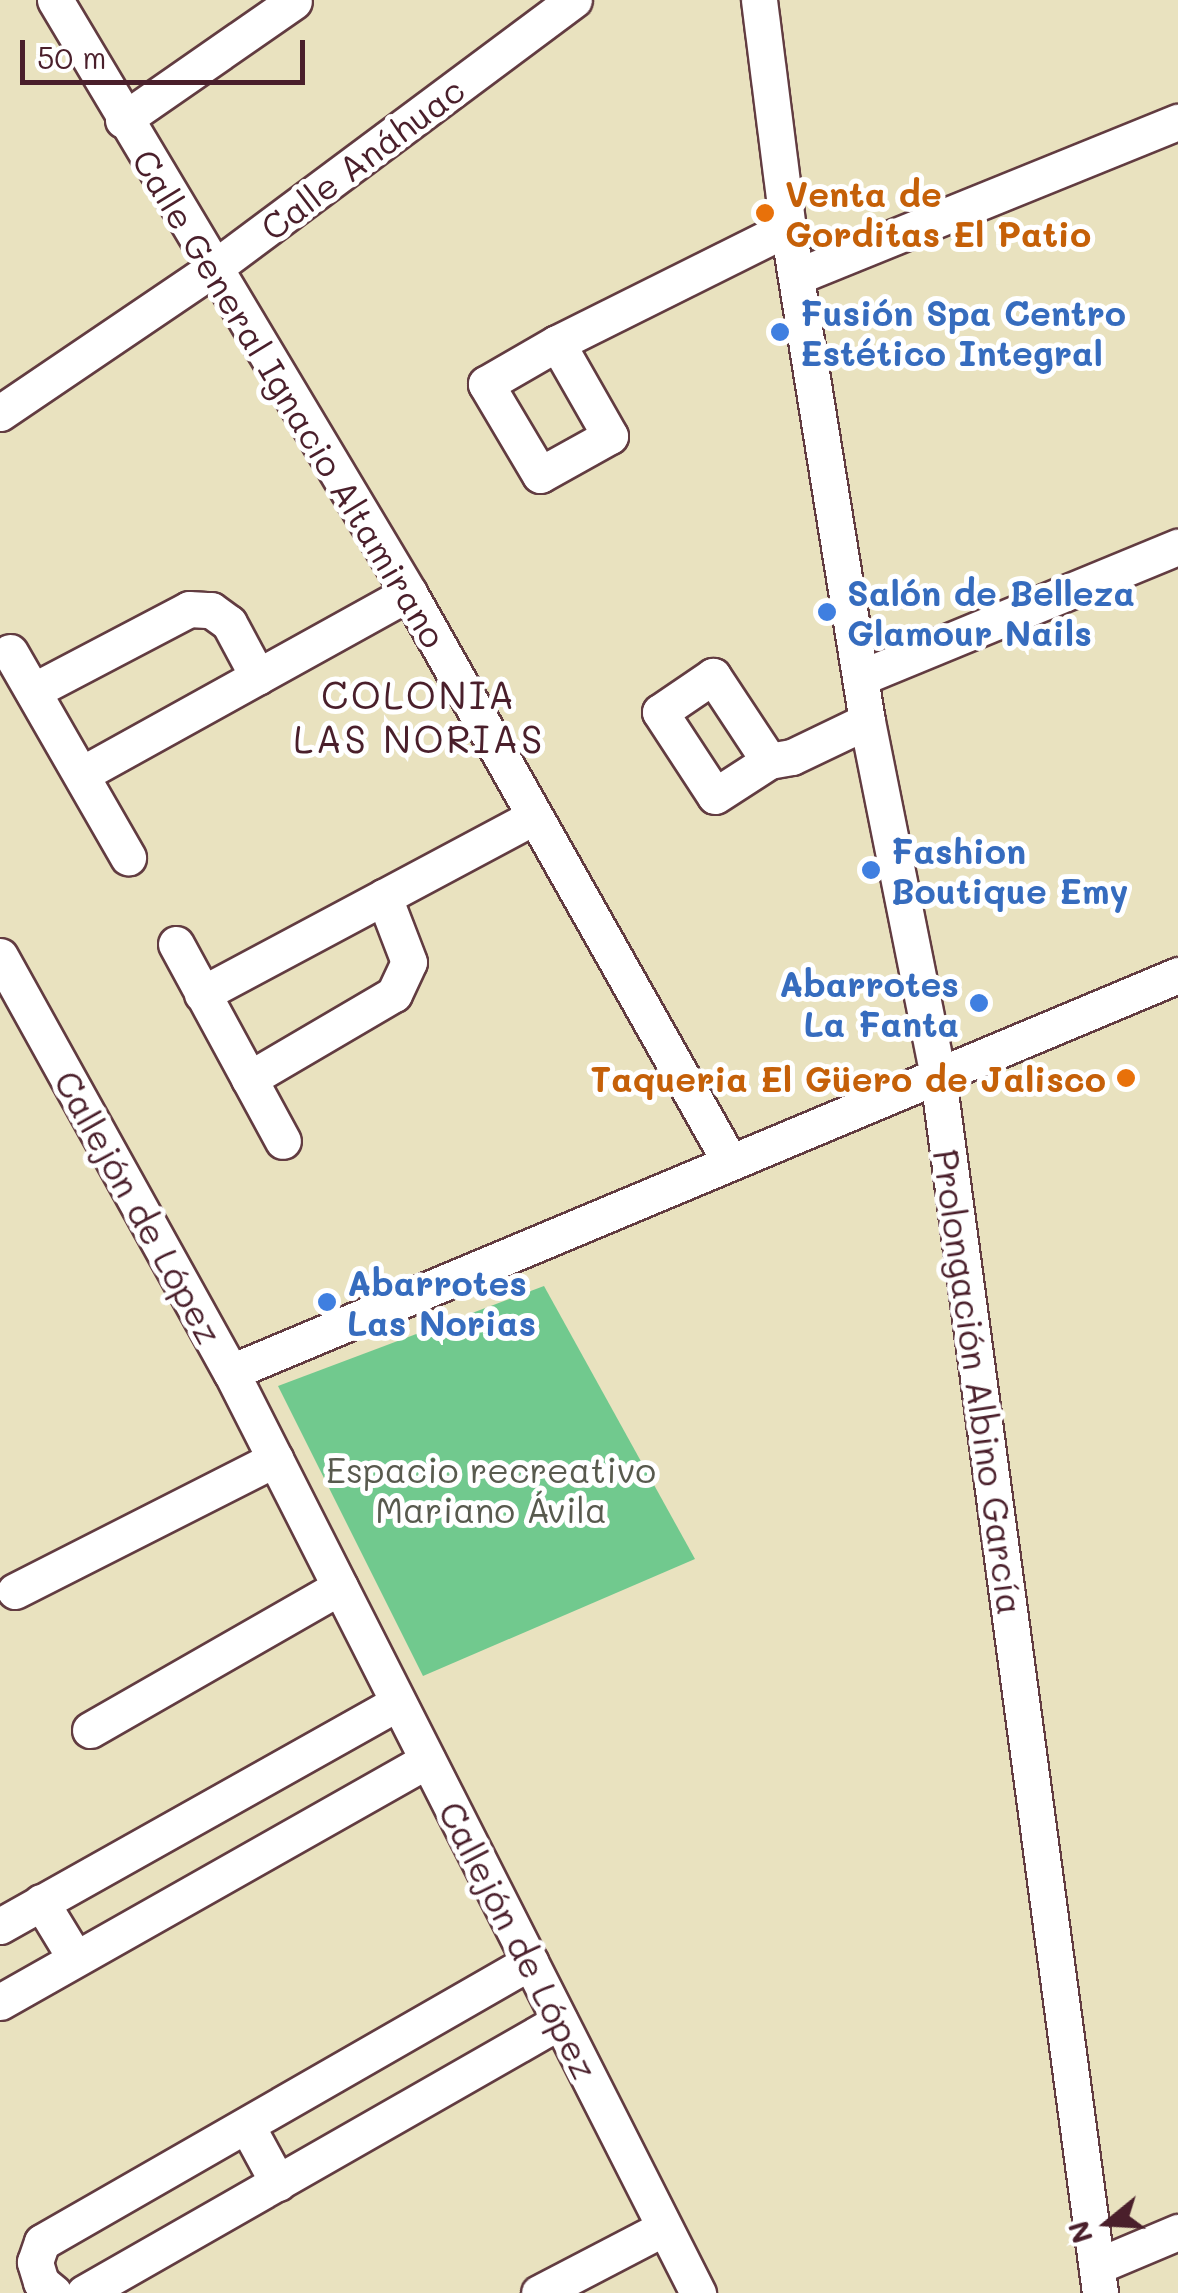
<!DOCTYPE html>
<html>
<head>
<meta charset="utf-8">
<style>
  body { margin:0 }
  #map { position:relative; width:1178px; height:2293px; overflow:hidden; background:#e9e2bf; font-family:Mali,sans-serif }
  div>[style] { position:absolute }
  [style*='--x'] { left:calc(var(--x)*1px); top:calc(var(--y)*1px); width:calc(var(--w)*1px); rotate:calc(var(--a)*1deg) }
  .green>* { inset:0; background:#71c98e }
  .roads { filter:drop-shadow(2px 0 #623c41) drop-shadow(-2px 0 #623c41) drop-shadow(0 2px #623c41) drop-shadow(0 -2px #623c41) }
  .minor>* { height:35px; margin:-17.5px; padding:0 17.5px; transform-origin:17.5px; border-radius:17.5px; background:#fff }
  .dots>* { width:28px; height:28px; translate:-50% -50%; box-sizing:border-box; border:5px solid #fff; border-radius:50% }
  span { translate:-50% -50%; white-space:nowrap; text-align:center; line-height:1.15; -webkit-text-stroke:10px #fff; paint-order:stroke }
  .street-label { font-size:35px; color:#4a1f2b }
  .food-label { font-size:35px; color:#c56008; font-weight:700 }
  .left { translate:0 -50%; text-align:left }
  .right { translate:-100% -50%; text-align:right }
  .shop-label { font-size:35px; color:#366cbe; font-weight:700 }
  .park-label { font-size:35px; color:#585a4e }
  .neighbourhood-label { font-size:38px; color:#4a1f2b; letter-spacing:2.5px }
  .north { position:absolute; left:1058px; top:2173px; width:100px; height:100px; -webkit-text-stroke:8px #fff; paint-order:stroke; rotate:252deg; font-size:28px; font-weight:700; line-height:40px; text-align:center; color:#4a1f2b }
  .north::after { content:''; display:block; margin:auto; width:35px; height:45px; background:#4a1f2b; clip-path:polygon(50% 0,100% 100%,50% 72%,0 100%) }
  .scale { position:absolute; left:20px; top:40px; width:285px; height:45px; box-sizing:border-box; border:5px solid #4a1f2b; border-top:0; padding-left:12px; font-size:30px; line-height:35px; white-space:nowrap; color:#4a1f2b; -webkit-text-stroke:8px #fff; paint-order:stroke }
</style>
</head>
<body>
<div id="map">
  <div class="green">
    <div style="clip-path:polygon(544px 1286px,695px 1559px,423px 1676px,278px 1386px)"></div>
  </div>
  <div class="roads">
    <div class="minor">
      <div style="--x:55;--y:0;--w:691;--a:59.16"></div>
      <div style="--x:409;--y:593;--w:653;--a:60.57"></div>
      <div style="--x:759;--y:0;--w:230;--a:82.8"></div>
      <div style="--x:788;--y:228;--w:499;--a:80.9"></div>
      <div style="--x:867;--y:721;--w:363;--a:78.7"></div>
      <div style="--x:938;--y:1077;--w:1227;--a:82.41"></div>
      <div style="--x:123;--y:120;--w:208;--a:-34.8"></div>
      <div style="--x:798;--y:276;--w:410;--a:-22.1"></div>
      <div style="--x:557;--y:343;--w:107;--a:60.3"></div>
      <div style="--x:610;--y:436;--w:80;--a:150.9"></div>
      <div style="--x:540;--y:475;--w:106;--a:-120.7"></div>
      <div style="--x:486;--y:384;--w:82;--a:-30"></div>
      <div style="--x:557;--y:343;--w:258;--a:-26.5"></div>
      <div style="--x:0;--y:413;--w:258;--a:-34.1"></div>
      <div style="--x:214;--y:268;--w:449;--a:-36.7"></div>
      <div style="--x:10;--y:652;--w:237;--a:60.1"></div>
      <div style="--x:862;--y:677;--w:342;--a:-22.4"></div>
      <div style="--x:33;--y:691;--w:176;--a:-27.7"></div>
      <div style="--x:189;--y:609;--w:22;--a:3"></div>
      <div style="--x:211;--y:610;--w:22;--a:36"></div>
      <div style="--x:229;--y:623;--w:61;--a:61.8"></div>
      <div style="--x:769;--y:761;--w:102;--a:-123.4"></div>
      <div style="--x:713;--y:676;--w:64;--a:145.8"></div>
      <div style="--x:660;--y:712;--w:100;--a:56.8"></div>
      <div style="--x:715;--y:796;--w:64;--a:-32.9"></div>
      <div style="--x:769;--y:761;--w:23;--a:-10"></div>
      <div style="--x:792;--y:757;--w:83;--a:-25.6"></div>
      <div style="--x:82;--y:774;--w:374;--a:-29"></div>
      <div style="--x:176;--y:944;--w:224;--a:61.5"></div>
      <div style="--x:0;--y:956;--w:476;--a:61"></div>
      <div style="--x:231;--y:1372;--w:1033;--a:63.11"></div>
      <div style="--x:202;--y:994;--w:376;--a:-28.1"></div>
      <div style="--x:249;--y:1079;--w:168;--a:-30.4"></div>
      <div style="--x:394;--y:994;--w:35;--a:-65"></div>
      <div style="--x:409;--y:962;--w:70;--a:-111"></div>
      <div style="--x:231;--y:1372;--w:1027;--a:-22.74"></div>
      <div style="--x:15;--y:1591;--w:292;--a:-26.9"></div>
      <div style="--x:90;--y:1730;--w:288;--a:-29.8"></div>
      <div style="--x:41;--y:1902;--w:66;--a:58.7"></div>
      <div style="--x:0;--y:1926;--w:456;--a:-29.3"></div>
      <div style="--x:0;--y:2002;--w:491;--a:-29.5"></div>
      <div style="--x:247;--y:2126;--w:65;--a:61.5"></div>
      <div style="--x:1097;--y:2266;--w:88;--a:-22.8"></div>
      <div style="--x:54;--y:2293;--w:17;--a:-140"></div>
      <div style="--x:41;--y:2282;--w:21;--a:-107"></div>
      <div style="--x:35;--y:2262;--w:21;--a:-71"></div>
      <div style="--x:42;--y:2242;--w:563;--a:-29.85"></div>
      <div style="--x:84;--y:2293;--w:548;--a:-29.74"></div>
      <div style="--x:539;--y:2293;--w:141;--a:-27.5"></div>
    </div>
  </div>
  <div class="dots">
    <div style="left:765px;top:213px;background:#e8710a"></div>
    <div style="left:780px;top:332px;background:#3f7fe0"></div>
    <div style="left:827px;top:612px;background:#3f7fe0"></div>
    <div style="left:871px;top:870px;background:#3f7fe0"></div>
    <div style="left:979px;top:1003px;background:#3f7fe0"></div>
    <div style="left:1126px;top:1078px;background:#e8710a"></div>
    <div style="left:327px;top:1302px;background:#3f7fe0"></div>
  </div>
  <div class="street-label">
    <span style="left:362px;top:158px;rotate:-37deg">Calle Anáhuac</span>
    <span style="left:290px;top:398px;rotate:59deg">Calle General Ignacio Altamirano</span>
    <span style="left:139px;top:1207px;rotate:61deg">Callejón de López</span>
    <span style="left:979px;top:1382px;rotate:82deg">Prolongación Albino García</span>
    <span style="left:519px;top:1940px;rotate:63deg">Callejón de López</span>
  </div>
  <div class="food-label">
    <span class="left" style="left:785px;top:213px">Venta de<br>Gorditas El Patio</span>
    <span class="right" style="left:1106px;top:1078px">Taqueria El Güero de Jalisco</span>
  </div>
  <div class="shop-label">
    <span class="left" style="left:800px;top:332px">Fusión Spa Centro<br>Estético Integral</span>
    <span class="left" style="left:847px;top:612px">Salón de Belleza<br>Glamour Nails</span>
    <span class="left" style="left:891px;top:870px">Fashion<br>Boutique Emy</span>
    <span class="right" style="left:959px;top:1003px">Abarrotes<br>La Fanta</span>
    <span class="left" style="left:347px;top:1302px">Abarrotes<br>Las Norias</span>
  </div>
  <div class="park-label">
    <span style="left:491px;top:1489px">Espacio recreativo<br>Mariano Ávila</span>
  </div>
  <div class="neighbourhood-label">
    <span style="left:419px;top:717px">COLONIA<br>LAS NORIAS</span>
  </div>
  <div class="north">N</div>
  <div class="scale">50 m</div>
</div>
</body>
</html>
